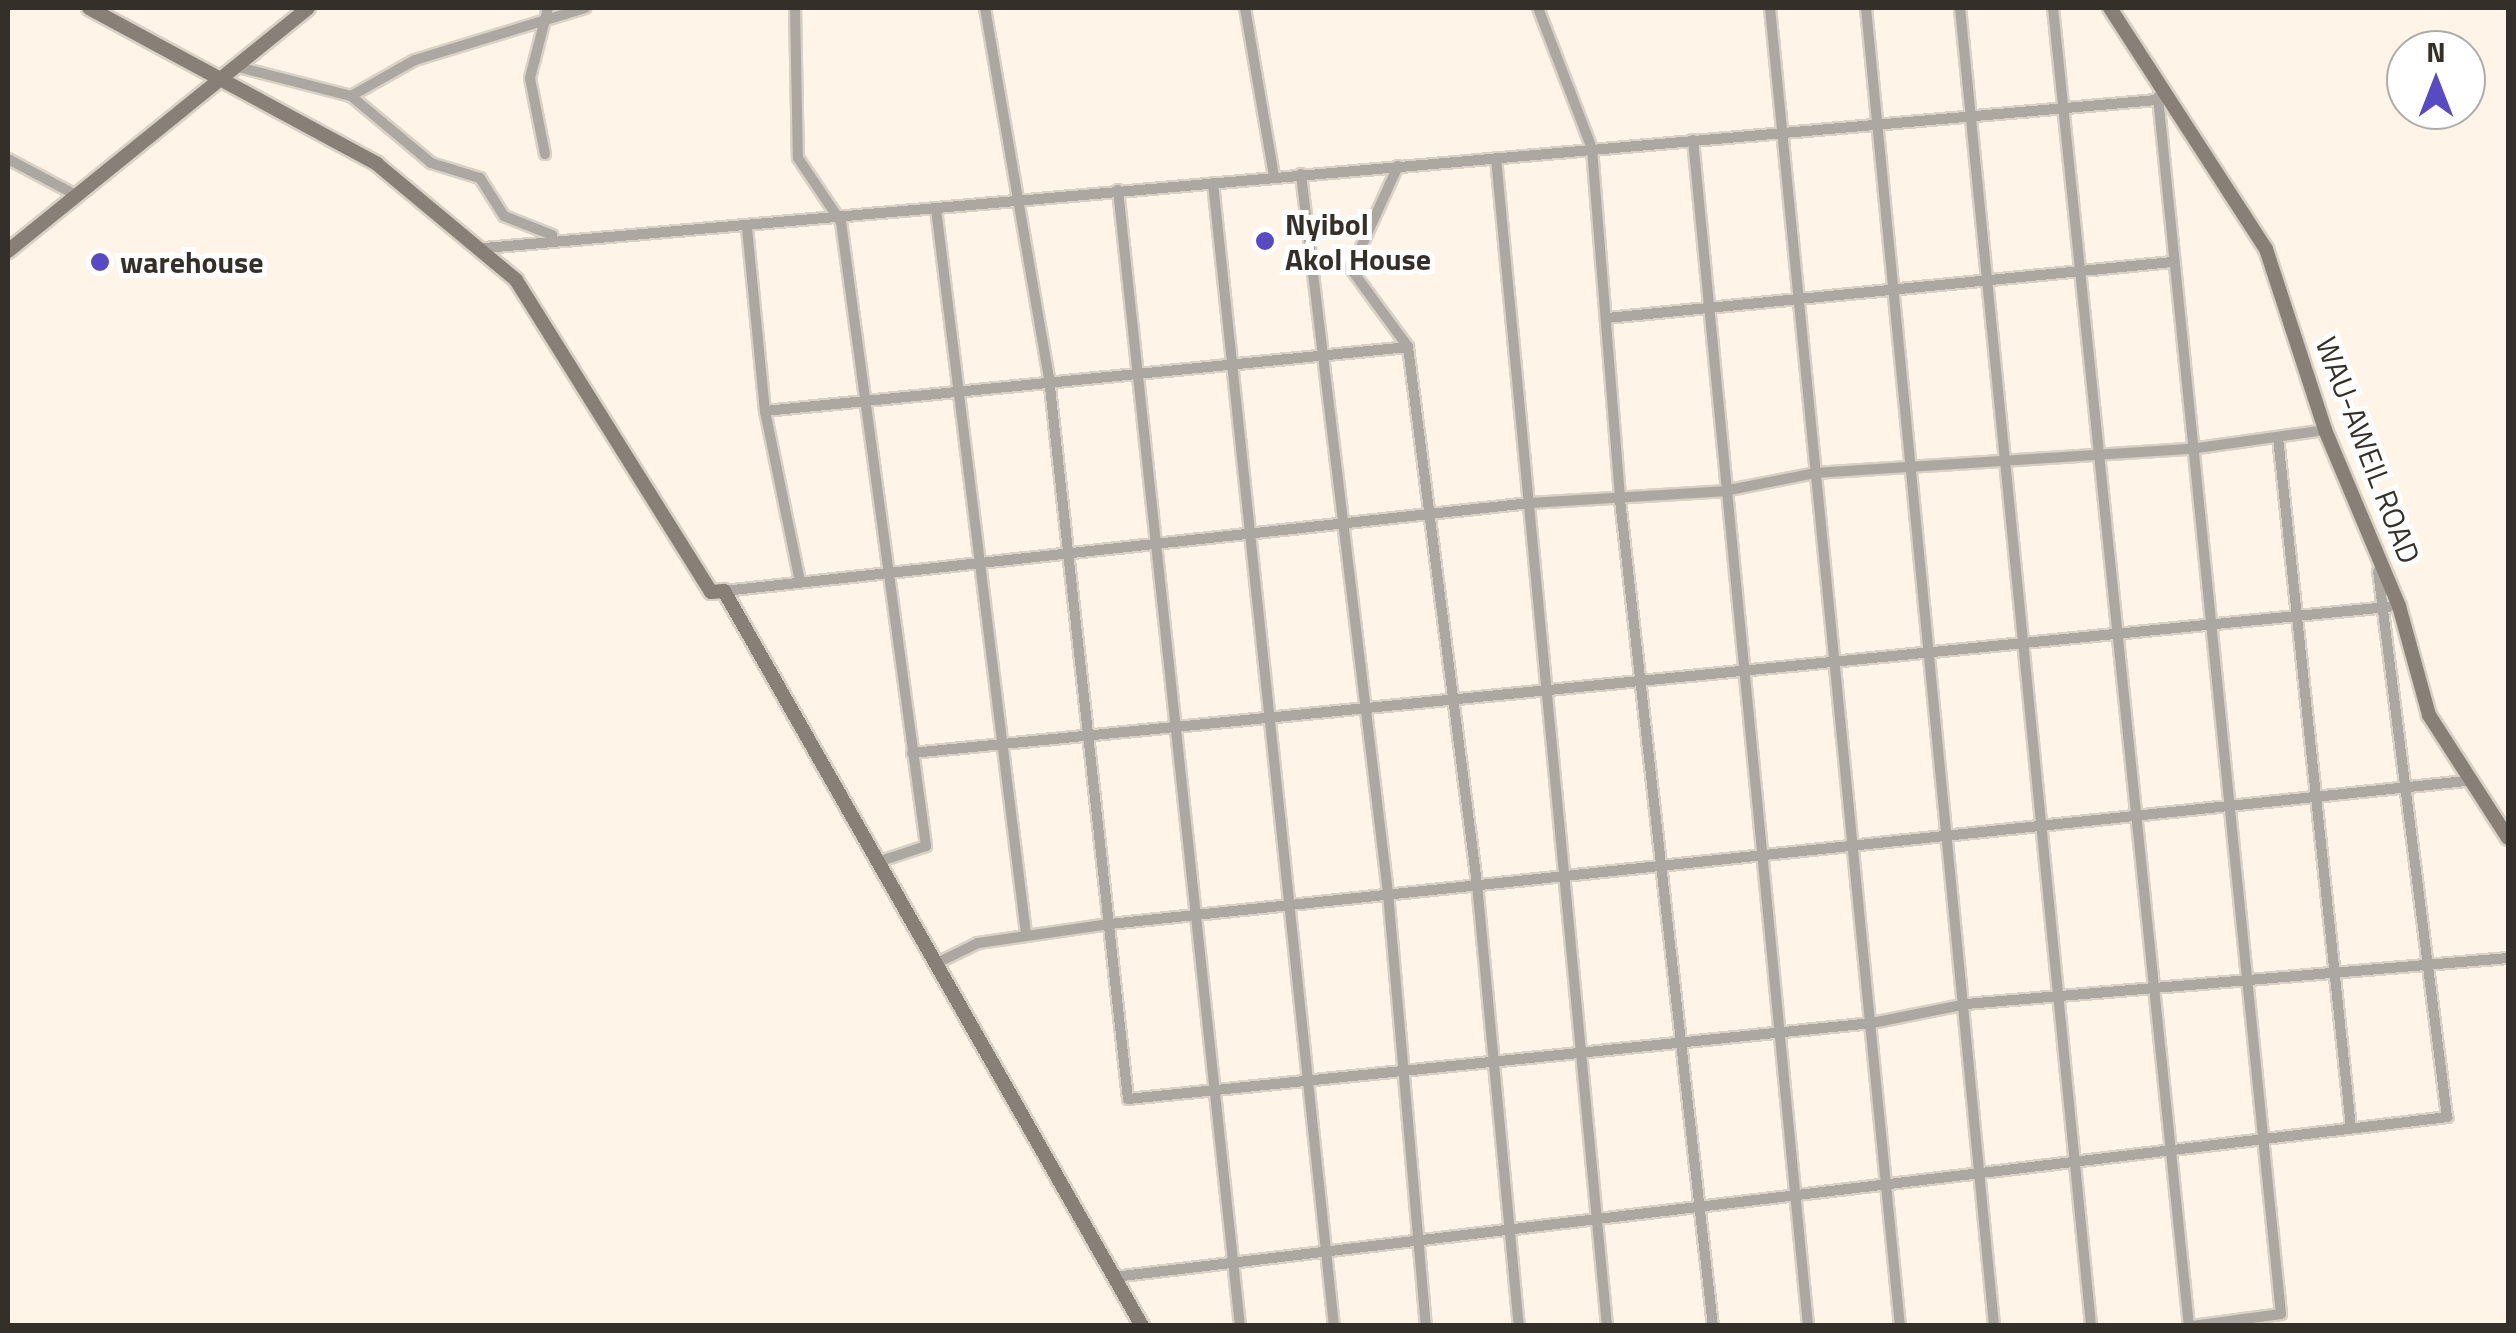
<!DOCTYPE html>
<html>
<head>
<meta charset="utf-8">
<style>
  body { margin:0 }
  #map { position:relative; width:2516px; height:1333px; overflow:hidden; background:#fef5e8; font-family:"Titillium Web",sans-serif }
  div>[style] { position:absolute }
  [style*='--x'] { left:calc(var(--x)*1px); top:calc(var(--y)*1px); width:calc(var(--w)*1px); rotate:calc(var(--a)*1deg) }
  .roads { filter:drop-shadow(2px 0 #dad1c6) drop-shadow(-2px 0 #dad1c6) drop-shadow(0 2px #dad1c6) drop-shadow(0 -2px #dad1c6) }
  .street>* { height:10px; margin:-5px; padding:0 5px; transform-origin:5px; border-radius:5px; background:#aca7a0 }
  .secondary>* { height:14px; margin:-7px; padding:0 7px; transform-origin:7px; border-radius:7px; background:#888077 }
  .dots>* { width:28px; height:28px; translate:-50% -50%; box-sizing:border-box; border:5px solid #fff; border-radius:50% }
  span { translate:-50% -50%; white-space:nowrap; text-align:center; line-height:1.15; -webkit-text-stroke:10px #fff; paint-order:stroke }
  .poi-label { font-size:30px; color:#342f29; font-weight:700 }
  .left { translate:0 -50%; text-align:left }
  .street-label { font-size:30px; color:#342f29 }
  .frame { position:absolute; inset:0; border:10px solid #342f29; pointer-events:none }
  .north { position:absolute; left:2386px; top:30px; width:100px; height:100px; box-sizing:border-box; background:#fff; border:2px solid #aeaca9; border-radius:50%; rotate:0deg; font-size:28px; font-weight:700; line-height:40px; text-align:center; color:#342f29 }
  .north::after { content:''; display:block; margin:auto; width:35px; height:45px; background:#574ac2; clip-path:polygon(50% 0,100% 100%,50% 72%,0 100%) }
</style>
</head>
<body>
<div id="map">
  <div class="roads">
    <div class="street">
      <div style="--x:795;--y:8;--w:150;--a:88.9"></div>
      <div style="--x:798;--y:158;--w:77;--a:56.1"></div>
      <div style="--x:841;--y:222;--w:630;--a:82.24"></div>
      <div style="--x:926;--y:846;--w:51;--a:161.6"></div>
      <div style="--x:985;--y:8;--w:375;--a:80.2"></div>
      <div style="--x:1049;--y:378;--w:725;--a:83.75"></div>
      <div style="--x:1128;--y:1099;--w:748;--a:-5.83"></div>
      <div style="--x:1872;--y:1023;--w:96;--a:-11.4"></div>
      <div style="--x:1966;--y:1004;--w:544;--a:-4.85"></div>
      <div style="--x:1245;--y:8;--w:170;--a:80.2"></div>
      <div style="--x:1538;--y:8;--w:151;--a:69"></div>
      <div style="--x:1592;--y:149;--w:352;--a:85.4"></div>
      <div style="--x:1620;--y:500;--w:831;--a:83.58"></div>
      <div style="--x:1770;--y:8;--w:1324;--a:84.37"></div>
      <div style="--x:1866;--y:8;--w:1324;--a:84.45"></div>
      <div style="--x:1960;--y:8;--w:1324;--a:84.32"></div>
      <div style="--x:2053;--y:8;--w:1325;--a:84.11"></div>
      <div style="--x:242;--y:68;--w:113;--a:14.4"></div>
      <div style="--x:351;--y:96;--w:73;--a:-29.4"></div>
      <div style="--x:415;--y:60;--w:178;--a:-17"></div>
      <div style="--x:351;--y:96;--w:104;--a:39.9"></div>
      <div style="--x:431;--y:163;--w:51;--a:17"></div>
      <div style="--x:480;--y:178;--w:45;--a:57.7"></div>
      <div style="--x:504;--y:216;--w:52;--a:21.6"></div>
      <div style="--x:2158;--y:97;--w:1223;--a:84.23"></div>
      <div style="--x:2281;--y:1314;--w:90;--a:172.3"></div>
      <div style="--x:1693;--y:140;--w:1192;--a:84.46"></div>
      <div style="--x:545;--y:154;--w:77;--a:-101.2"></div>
      <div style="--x:530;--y:78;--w:72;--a:-75.6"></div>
      <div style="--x:1496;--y:158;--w:1173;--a:84.57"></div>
      <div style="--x:8;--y:159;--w:79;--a:27.9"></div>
      <div style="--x:1398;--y:166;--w:113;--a:114.5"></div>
      <div style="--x:1351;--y:269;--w:97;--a:53.8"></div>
      <div style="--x:1408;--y:347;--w:541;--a:82.68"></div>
      <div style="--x:1477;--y:884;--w:444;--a:84.6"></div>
      <div style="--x:1301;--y:174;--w:724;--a:83.1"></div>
      <div style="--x:1388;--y:893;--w:435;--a:85"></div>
      <div style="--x:1213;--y:183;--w:1149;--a:83.96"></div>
      <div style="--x:1118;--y:190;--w:1143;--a:83.87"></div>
      <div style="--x:936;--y:209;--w:731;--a:82.92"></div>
      <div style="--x:747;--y:228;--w:184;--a:84.4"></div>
      <div style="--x:765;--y:411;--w:175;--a:78.4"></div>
      <div style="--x:485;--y:248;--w:1680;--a:-5.06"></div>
      <div style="--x:1607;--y:318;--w:568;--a:-5.66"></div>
      <div style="--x:765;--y:411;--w:646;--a:-5.68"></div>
      <div style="--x:2278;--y:437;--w:695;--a:83.97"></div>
      <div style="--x:724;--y:591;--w:811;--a:-6.23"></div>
      <div style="--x:1530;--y:503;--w:194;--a:-3.5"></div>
      <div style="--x:1724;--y:491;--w:94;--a:-11.1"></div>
      <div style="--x:1816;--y:473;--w:375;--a:-3.7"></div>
      <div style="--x:2190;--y:449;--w:136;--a:-8"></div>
      <div style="--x:912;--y:753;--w:1484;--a:-5.65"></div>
      <div style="--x:935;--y:964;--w:48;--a:-26"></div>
      <div style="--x:978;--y:943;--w:133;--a:-8.2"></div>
      <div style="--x:1110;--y:924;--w:1364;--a:-6.02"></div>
      <div style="--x:1114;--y:1277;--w:1343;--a:-6.84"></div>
      <div style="--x:2447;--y:1117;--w:550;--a:-97.2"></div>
    </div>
    <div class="secondary">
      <div style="--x:89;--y:8;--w:328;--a:28.4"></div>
      <div style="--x:377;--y:164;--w:181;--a:39.8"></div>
      <div style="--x:516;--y:280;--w:368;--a:58"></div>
      <div style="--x:711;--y:592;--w:13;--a:-4"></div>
      <div style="--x:724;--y:591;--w:846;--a:60.37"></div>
      <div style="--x:2110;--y:8;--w:287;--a:57.1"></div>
      <div style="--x:2266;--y:249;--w:190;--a:71.9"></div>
      <div style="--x:2325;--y:430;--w:191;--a:67.2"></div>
      <div style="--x:2399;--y:606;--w:113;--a:74.6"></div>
      <div style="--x:2429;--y:715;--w:146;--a:57.3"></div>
      <div style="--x:8;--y:251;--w:386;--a:-39"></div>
    </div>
  </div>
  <div class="dots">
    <div style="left:1265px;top:241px;background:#574ac2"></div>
    <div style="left:100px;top:262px;background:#574ac2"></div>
  </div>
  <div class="poi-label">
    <span class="left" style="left:1285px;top:241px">Nyibol<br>Akol House</span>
    <span class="left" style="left:120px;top:262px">warehouse</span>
  </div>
  <div class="street-label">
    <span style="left:2368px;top:450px;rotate:69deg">WAU-AWEIL ROAD</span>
  </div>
  <div class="frame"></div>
  <div class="north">N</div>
</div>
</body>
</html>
